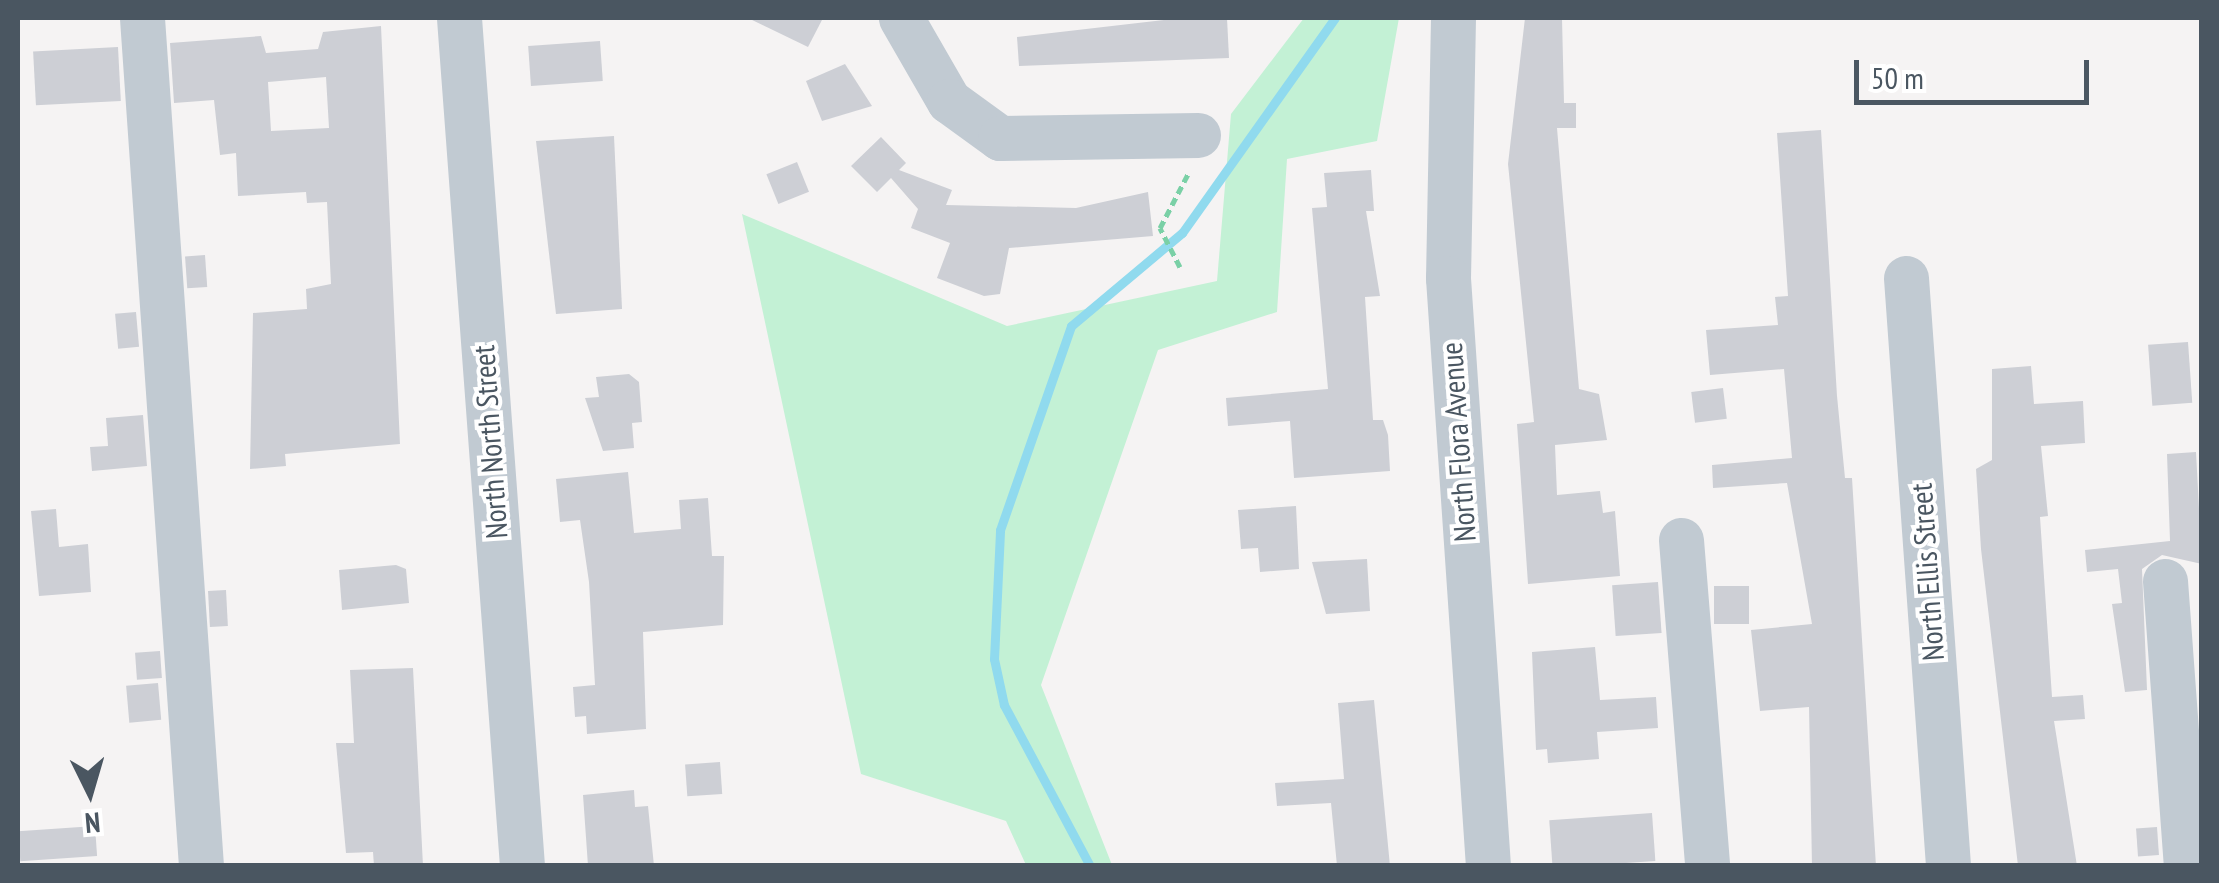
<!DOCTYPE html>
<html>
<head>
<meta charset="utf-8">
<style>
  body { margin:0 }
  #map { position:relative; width:2219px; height:883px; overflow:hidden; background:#f5f3f3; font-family:"PT Sans Narrow",sans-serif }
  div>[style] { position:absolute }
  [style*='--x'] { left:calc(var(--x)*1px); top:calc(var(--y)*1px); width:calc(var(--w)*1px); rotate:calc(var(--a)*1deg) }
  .green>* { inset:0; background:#c3f1d5 }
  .stream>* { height:9px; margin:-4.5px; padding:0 4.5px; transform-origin:4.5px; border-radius:4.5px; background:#90daee }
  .building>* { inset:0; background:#cdcfd5; transform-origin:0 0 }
  .path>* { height:5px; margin-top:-2.5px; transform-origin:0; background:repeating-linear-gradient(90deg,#7ad0a6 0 8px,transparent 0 13px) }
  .minor>* { height:45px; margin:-22.5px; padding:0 22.5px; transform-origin:22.5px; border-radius:22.5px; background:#c1cad2 }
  span { translate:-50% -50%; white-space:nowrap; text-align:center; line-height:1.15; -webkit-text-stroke:8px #fff; paint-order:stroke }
  .street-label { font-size:30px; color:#4a5661 }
  .frame { position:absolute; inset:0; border:20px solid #4a5661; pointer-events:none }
  .north { position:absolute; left:40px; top:743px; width:100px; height:100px; -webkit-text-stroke:8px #fff; paint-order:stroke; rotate:175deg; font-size:28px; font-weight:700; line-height:40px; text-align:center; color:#4a5661 }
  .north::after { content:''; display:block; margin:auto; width:35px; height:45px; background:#4a5661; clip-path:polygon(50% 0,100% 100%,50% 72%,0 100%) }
  .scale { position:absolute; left:1854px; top:60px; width:235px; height:45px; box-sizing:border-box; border:5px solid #4a5661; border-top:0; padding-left:12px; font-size:30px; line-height:35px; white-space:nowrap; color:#4a5661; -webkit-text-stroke:8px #fff; paint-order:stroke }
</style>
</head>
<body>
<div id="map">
  <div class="green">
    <div style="clip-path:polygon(1304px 18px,1399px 18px,1377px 141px,1287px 159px,1277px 312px,1158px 350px,1041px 685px,1112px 865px,1026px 865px,1006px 821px,861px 774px,742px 214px,1007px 326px,1217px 281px,1231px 114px)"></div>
  </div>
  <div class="stream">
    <div style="--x:1090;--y:866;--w:183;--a:-118.1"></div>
    <div style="--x:1004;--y:705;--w:47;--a:-102.3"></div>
    <div style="--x:994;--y:659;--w:129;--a:-87.3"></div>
    <div style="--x:1000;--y:530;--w:216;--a:-70.8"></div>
    <div style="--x:1071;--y:326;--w:145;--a:-40"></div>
    <div style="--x:1182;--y:233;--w:264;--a:-54.6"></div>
  </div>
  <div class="building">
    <div style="clip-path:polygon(748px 18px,823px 18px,808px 47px)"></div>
    <div style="clip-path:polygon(1181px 18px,1227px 18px,1229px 58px,1019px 66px,1017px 37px)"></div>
    <div style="clip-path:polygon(1525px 18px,1562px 18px,1564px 103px,1576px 103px,1576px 128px,1557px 128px,1579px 389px,1599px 394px,1607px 440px,1555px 445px,1557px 495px,1600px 491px,1603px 513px,1615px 511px,1620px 576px,1528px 584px,1517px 424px,1534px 422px,1508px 164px)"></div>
    <div style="clip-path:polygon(evenodd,381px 26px,400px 444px,285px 454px,286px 466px,250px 469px,253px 313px,307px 309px,306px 289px,331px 284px,327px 202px,307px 203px,306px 192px,238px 196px,236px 153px,220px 155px,214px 100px,174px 103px,170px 43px,261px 36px,266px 53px,318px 49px,323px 32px,381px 26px,326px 77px,329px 128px,271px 131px,268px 82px,326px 77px)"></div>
    <div style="left:600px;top:41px;width:40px;height:72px;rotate:86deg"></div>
    <div style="left:118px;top:47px;width:54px;height:85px;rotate:87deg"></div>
    <div style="clip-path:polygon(845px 64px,872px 106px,822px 121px,806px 81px)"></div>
    <div style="clip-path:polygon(1821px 130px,1837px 396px,1845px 478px,1852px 478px,1876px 866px,1812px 866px,1809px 707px,1760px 711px,1751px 630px,1812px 624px,1787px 483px,1713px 488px,1712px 465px,1792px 458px,1784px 369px,1710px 375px,1706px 330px,1778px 325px,1775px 297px,1788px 296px,1777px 133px)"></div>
    <div style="clip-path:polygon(614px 136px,622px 309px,556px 314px,536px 141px)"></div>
    <div style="clip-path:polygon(881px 137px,906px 163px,899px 170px,952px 190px,946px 205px,1076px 208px,1148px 192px,1153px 236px,1009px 248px,1000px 294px,984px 296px,937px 278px,950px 243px,911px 228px,918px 209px,891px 178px,877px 192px,851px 166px)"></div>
    <div style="left:797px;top:162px;width:32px;height:33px;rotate:68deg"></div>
    <div style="clip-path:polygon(1371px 170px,1374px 211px,1366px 211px,1380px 296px,1365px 297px,1373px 420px,1383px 420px,1388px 435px,1390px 471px,1294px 478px,1290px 421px,1228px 426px,1226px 398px,1328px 389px,1312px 208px,1327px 207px,1324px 173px)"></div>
    <div style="left:205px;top:255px;width:32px;height:20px;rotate:86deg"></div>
    <div style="left:136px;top:312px;width:35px;height:21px;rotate:85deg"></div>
    <div style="left:2188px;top:342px;width:61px;height:40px;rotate:86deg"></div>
    <div style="clip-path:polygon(2031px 366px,2034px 404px,2083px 401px,2085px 443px,2041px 446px,2048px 516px,2040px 517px,2052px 697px,2083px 695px,2085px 719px,2054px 721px,2077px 866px,2018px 866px,1981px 549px,1976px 469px,1992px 460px,1992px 369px)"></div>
    <div style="clip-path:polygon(629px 374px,639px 382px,642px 422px,632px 423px,634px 448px,603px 451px,585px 398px,599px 397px,596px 377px)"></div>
    <div style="left:1723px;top:388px;width:31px;height:32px;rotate:83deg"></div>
    <div style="clip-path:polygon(143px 415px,147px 466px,92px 471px,90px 447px,108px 446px,106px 418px)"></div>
    <div style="clip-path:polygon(2196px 452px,2202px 564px,2162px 555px,2142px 569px,2147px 690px,2125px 692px,2112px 604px,2122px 603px,2118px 569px,2087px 572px,2085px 550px,2170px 541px,2167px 454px)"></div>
    <div style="clip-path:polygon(628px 472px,634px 533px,681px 529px,679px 500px,708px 498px,712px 556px,724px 556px,723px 625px,643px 632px,646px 729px,587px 734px,586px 716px,575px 717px,573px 687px,595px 685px,589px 582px,580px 520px,560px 522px,556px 479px)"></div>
    <div style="clip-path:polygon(1296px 506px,1299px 569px,1260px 572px,1258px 548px,1241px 549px,1238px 510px)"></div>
    <div style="clip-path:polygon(56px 509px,59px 547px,88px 544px,91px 592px,39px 596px,31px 511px)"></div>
    <div style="clip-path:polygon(1367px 559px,1370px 611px,1326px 614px,1312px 562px)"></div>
    <div style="clip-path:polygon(396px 565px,406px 569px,409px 603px,342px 610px,339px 570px)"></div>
    <div style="left:1658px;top:582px;width:51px;height:46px;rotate:86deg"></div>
    <div style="left:1749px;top:586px;width:38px;height:35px;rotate:90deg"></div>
    <div style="left:226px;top:590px;width:36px;height:18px;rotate:87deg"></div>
    <div style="clip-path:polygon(1595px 647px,1600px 700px,1656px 697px,1658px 728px,1597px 732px,1599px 759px,1548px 763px,1547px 749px,1536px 750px,1532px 652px)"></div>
    <div style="left:160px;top:651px;width:27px;height:25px;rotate:86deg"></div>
    <div style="clip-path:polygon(413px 668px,423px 866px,374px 866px,373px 852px,346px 853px,336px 743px,354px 743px,350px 670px)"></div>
    <div style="left:158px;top:683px;width:37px;height:32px;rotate:85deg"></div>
    <div style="clip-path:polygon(1374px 700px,1390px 866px,1337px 866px,1331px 803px,1277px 806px,1275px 783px,1344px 779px,1338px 703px)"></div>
    <div style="left:720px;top:762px;width:32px;height:35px;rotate:86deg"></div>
    <div style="clip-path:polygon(634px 790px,635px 807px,648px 806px,654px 866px,588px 866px,583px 795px)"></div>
    <div style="left:1652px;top:813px;width:48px;height:103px;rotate:86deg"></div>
    <div style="left:95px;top:826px;width:30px;height:77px;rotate:86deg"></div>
    <div style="left:2157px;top:827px;width:28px;height:21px;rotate:86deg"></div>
  </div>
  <div class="path">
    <div style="--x:1180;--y:267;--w:44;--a:-117.1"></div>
    <div style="--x:1160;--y:228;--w:61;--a:-62.6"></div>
  </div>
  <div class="minor">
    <div style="--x:142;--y:18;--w:850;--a:86.02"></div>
    <div style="--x:459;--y:18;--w:850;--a:85.75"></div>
    <div style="--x:901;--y:18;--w:96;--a:60"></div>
    <div style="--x:949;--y:101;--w:63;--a:36"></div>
    <div style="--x:1000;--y:138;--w:198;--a:-0.9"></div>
    <div style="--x:1453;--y:18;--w:260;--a:91.1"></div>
    <div style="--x:1448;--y:278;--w:589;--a:86.11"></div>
    <div style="--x:1906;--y:278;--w:589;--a:85.91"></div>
    <div style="--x:1681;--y:540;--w:327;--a:85.4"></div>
    <div style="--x:2165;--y:581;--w:286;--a:85.8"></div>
  </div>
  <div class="street-label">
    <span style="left:490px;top:442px;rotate:-94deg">North North Street</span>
    <span style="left:1458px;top:442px;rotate:-94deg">North Flora Avenue</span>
    <span style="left:1927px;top:572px;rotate:-94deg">North Ellis Street</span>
  </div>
  <div class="frame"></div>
  <div class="north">N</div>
  <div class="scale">50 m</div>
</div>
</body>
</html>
